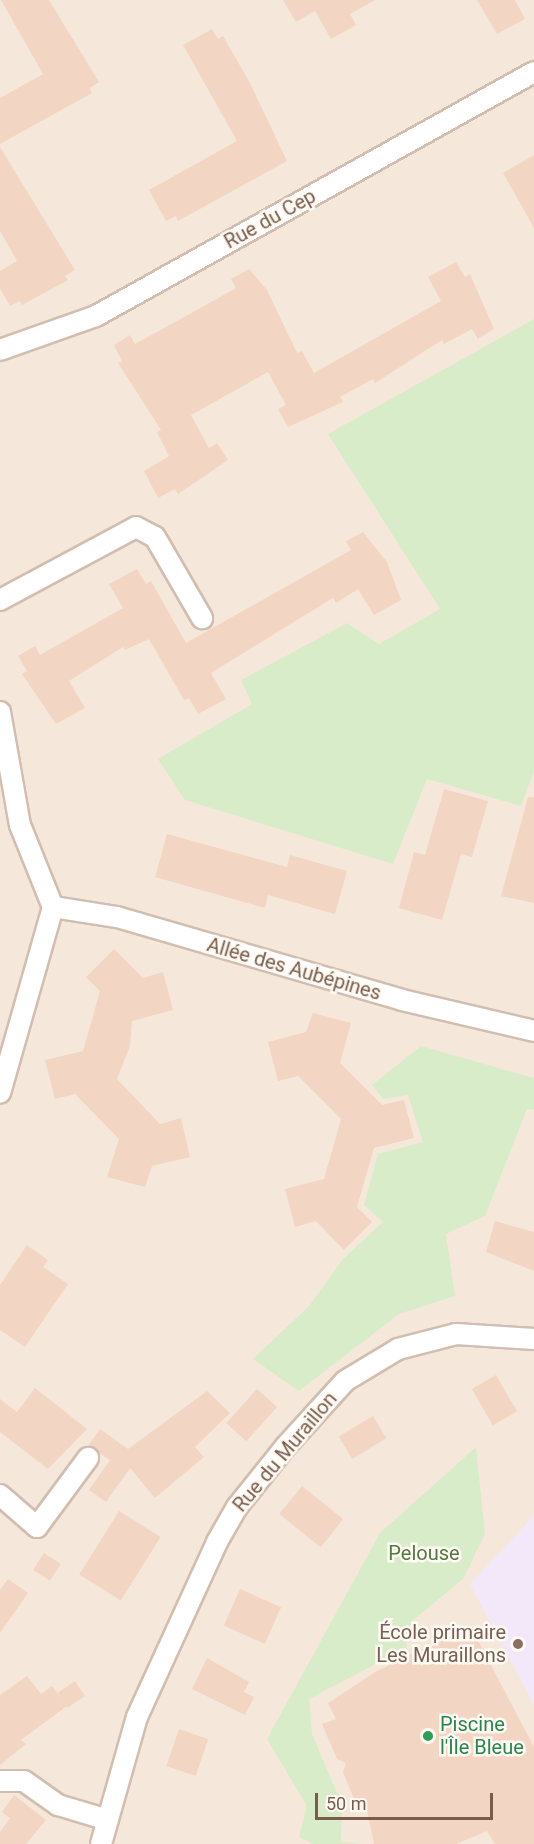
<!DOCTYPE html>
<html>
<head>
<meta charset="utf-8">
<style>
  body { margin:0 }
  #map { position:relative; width:534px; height:1844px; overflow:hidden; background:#fdf6ec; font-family:Roboto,sans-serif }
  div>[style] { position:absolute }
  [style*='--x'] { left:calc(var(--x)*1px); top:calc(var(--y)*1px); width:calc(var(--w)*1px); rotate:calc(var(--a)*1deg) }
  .residential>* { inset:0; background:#f5e8da; transform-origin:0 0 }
  .education>* { inset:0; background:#f3e8fa }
  .green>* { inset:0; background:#d8ecc9 }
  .building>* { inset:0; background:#f3d5c3; transform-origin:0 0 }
  .roads { filter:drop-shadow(2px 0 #d1beb0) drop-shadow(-2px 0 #d1beb0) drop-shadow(0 2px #d1beb0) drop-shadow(0 -2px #d1beb0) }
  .minor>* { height:20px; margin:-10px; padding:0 10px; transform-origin:10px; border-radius:10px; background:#fff }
  .dots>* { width:16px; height:16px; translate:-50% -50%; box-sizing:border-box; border:3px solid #fffaf3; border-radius:50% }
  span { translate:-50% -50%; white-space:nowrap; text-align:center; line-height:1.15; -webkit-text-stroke:5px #fffaf3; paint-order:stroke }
  .street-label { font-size:20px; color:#7a5c4d }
  .park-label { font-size:20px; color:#537a41 }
  .education-label { font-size:20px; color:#785e54 }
  .right { translate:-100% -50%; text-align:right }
  .leisure-label { font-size:20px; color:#27864d }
  .left { translate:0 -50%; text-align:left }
  .scale { position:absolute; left:315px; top:1793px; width:178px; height:27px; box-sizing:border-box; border:3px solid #7a5c4d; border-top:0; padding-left:8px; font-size:18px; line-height:21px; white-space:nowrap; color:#7a5c4d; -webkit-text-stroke:4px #fffaf3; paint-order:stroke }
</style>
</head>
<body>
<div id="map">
  <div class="residential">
    <div style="left:0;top:0;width:534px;height:1844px"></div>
  </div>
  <div class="education">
    <div style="clip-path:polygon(534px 1516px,534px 1705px,470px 1584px)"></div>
  </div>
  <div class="green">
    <div style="clip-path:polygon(534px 319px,534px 771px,521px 806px,427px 779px,393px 864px,185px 800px,158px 759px,252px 704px,241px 680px,347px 623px,379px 644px,440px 609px,328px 434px)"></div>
    <div style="clip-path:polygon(421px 1046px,534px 1078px,534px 1110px,527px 1109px,485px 1216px,446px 1234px,455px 1296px,399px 1314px,299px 1391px,253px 1359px,309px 1306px,343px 1259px,383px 1222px,364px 1205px,378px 1154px,423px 1142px,408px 1095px,383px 1099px,372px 1085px)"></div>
    <div style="clip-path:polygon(476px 1447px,485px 1534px,463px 1579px,411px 1622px,406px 1648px,309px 1699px,312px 1734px,342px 1805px,341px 1842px,360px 1844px,313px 1844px,299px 1837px,307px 1806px,267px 1739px,380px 1533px)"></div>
  </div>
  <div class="building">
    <div style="clip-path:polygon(1px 0,49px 0,99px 82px,90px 88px,92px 93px,0 144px,0 98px,43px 74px)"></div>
    <div style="clip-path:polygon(283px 0,375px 0,350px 14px,356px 25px,331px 39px,315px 11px,296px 22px)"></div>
    <div style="clip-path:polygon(477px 0,515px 0,525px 19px,497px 34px)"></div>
    <div style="clip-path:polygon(212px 29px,218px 39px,223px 36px,250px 83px,287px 161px,178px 221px,176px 216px,166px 221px,149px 190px,237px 141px,183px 45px)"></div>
    <div style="clip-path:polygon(0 147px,75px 270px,65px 276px,68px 280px,22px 305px,20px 301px,10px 306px,0 288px,0 271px,17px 261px,0 231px)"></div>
    <div style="clip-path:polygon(534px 155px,534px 228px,503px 173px)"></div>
    <div style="clip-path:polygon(456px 262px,465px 277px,470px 274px,494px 329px,478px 339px,472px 329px,444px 344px,442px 340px,375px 383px,373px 379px,340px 397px,343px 402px,288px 427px,278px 409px,286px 405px,268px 372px,191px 415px,209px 448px,217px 443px,228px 460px,178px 494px,175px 489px,158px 498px,144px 471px,169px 456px,157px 432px,161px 430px,118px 363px,122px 361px,114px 345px,130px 335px,135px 344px,195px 311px,236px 288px,231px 279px,249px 269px,267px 290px,297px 353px,302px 351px,314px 373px,441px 301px,428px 277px)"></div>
    <div style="clip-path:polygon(363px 532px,387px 562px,401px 600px,374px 615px,358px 589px,336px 603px,333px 598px,211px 673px,226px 699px,198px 714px,189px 698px,184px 700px,149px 639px,125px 650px,123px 647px,69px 681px,85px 708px,56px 724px,22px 674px,27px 671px,18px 656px,35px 646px,40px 655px,123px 608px,109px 584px,137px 569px,146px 584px,151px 581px,186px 643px,351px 550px,346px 541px)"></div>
    <div style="clip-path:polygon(444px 789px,488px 801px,472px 857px,461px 854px,442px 920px,399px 908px,414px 852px,425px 855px)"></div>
    <div style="clip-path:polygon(528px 797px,534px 797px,534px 903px,501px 896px)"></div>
    <div style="clip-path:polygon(167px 834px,287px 867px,290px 855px,347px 871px,335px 914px,268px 895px,265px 908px,155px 877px)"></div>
    <div style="clip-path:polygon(114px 949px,143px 978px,163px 972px,173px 1010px,132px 1021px,130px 1046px,117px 1079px,160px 1124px,181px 1118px,190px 1157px,152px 1166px,145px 1187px,107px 1177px,119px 1139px,75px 1094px,55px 1099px,45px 1060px,83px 1051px,100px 991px,86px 977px)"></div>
    <div style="clip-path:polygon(313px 1013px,351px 1023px,340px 1063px,382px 1105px,404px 1100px,414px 1138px,374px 1148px,357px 1207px,372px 1222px,344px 1250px,316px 1221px,295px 1227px,285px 1189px,324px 1179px,341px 1119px,298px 1076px,278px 1081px,268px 1042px,306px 1032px)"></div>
    <div style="clip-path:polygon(495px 1221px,534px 1232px,534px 1271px,486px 1252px)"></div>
    <div style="clip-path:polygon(27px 1245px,48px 1260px,43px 1267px,68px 1284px,25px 1347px,0 1330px,0 1285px)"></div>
    <div style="left:496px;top:1375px;width:42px;height:28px;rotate:60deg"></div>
    <div style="clip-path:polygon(35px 1388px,87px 1429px,48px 1469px,0 1432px,0 1399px,17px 1412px)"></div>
    <div style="left:257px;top:1389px;width:27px;height:46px;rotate:42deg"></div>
    <div style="clip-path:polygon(207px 1391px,230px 1413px,195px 1447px,204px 1457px,155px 1498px,130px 1468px,106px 1502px,89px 1490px,110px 1460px,88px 1446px,100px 1429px,128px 1449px)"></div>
    <div style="left:373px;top:1416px;width:26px;height:40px;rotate:59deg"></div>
    <div style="left:302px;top:1486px;width:53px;height:36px;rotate:39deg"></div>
    <div style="left:119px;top:1511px;width:49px;height:75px;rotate:32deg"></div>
    <div style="left:44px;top:1553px;width:20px;height:20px;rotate:33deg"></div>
    <div style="clip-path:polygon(8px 1579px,28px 1593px,0 1633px,0 1590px)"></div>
    <div style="left:240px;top:1589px;width:45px;height:40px;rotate:24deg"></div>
    <div style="clip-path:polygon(470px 1625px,534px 1747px,534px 1844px,495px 1844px,487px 1831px,456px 1844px,374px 1844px,366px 1806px,358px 1809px,343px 1772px,346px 1763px,337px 1759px,322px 1724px,336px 1719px,328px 1703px,377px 1671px)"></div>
    <div style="clip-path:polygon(207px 1658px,249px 1682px,244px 1692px,254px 1697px,245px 1715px,192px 1689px)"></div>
    <div style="clip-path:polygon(27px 1676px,41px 1694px,52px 1686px,67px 1706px,21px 1740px,26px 1744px,0 1765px,0 1695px)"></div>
    <div style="left:75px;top:1681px;width:18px;height:21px;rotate:56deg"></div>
    <div style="left:179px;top:1729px;width:31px;height:39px;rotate:19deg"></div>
    <div style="clip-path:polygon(14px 1795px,46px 1820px,26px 1844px,0 1844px,0 1832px,10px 1818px,2px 1812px)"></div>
  </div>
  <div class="roads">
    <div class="minor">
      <div style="--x:0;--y:350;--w:102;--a:-19.5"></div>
      <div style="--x:96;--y:316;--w:501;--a:-29.12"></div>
      <div style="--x:0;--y:600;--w:154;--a:-28.2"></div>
      <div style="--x:136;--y:527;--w:21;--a:28"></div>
      <div style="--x:155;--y:537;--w:94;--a:59.9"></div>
      <div style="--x:0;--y:712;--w:115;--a:80"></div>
      <div style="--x:20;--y:825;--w:88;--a:68.1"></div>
      <div style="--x:53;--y:907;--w:193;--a:105.9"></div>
      <div style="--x:53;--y:907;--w:65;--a:8.9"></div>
      <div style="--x:117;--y:917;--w:297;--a:16.2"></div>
      <div style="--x:402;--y:1000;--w:136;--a:13.2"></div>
      <div style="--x:0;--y:1495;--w:49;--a:40.9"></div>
      <div style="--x:37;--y:1527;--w:86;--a:-53.5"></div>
      <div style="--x:0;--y:1781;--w:24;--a:0"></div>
      <div style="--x:24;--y:1781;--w:42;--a:35.2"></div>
      <div style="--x:58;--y:1805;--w:52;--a:16.7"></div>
      <div style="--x:101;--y:1844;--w:132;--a:-74.2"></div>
      <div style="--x:137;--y:1717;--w:192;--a:-65.4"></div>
      <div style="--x:217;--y:1542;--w:40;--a:-60.3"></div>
      <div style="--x:237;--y:1507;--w:77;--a:-51.3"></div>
      <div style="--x:285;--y:1447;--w:89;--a:-47.7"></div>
      <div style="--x:345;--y:1381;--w:62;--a:-31.1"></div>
      <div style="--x:398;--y:1349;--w:60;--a:-14.5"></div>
      <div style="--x:456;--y:1334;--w:78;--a:3.7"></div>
    </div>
  </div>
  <div class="dots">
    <div style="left:518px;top:1644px;background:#8d6e63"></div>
    <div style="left:428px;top:1736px;background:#2e9e5b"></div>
  </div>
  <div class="street-label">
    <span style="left:270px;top:219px;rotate:-29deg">Rue du Cep</span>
    <span style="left:294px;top:969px;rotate:16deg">Allée des Aubépines</span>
    <span style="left:285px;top:1452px;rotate:-50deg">Rue du Muraillon</span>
  </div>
  <div class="park-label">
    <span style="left:424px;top:1553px">Pelouse</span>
  </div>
  <div class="education-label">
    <span class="right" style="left:506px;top:1644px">École primaire<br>Les Muraillons</span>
  </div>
  <div class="leisure-label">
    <span class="left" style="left:440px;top:1736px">Piscine<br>l'Île Bleue</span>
  </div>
  <div class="scale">50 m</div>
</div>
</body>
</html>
